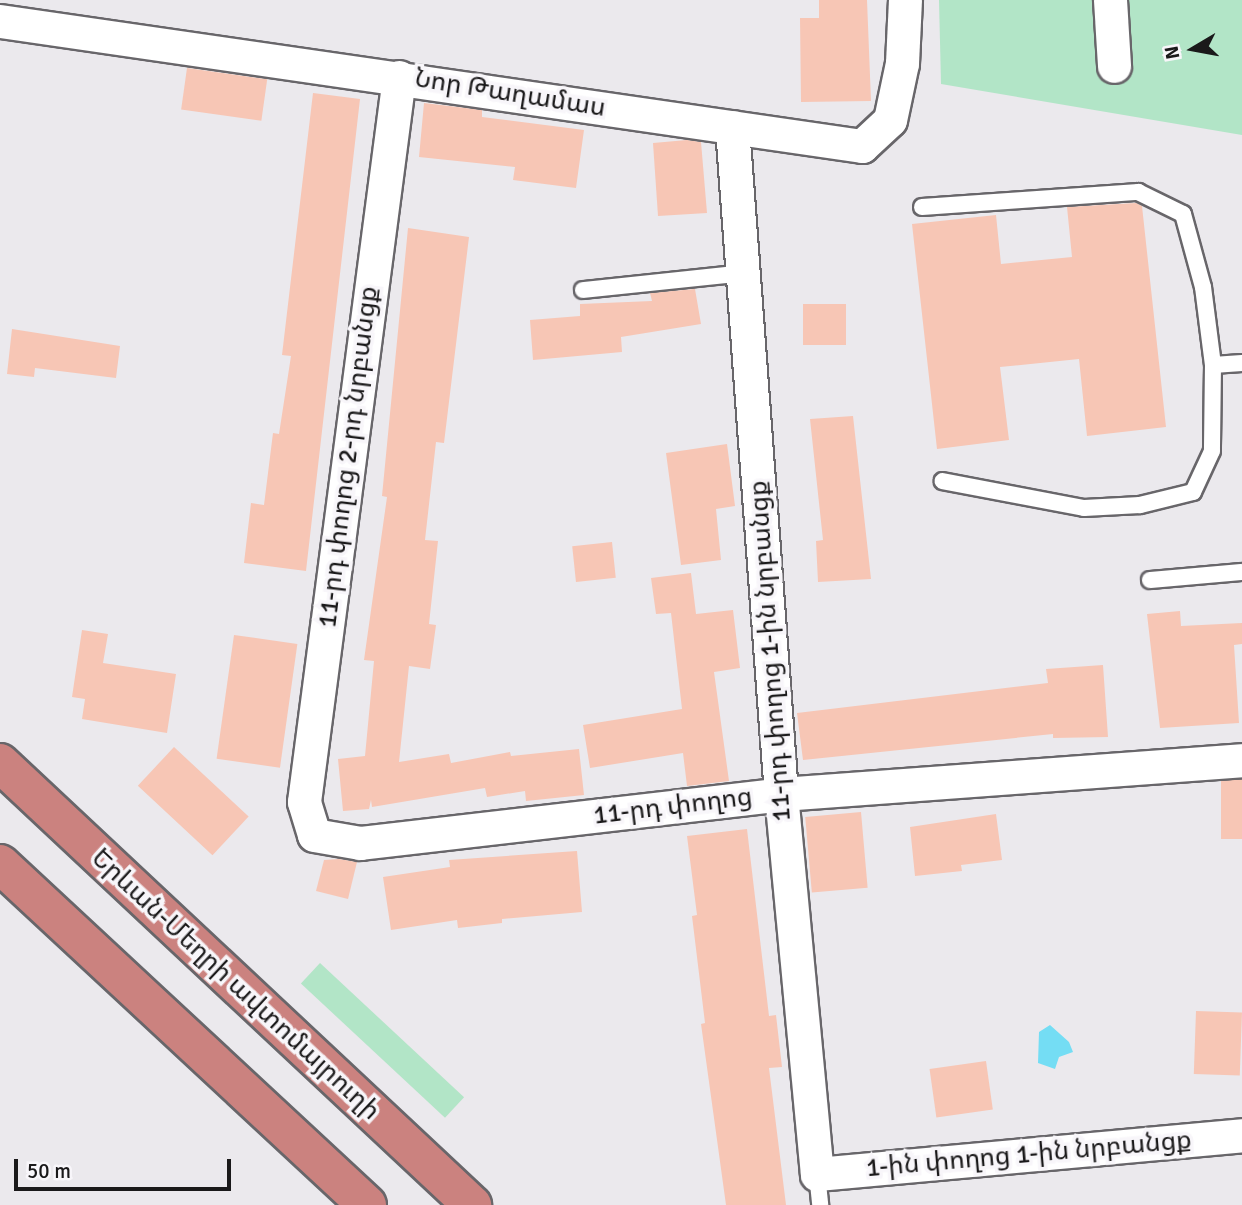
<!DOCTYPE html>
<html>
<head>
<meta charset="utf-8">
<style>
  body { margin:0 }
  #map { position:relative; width:1242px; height:1205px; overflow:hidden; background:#ebe9ed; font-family:Signika,"Noto Sans Armenian",sans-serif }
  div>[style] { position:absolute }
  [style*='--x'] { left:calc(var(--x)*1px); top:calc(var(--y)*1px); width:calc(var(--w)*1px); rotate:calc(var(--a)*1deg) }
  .green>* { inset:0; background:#b2e5c7; transform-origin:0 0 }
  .water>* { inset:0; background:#74ddf4 }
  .building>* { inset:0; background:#f7c6b5; transform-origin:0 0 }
  .roads { filter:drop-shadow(2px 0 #68666a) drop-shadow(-2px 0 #68666a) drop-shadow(0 2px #68666a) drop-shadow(0 -2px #68666a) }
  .lane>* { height:16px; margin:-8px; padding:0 8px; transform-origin:8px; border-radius:8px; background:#fff }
  .street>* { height:33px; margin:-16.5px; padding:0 16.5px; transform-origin:16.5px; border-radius:16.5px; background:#fff }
  .highway>* { height:38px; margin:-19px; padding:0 19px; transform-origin:19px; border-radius:19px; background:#cb827f }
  span { translate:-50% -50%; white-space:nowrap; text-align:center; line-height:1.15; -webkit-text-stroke:7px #f8f6fa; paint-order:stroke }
  .street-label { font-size:26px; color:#1a191a }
  .north { position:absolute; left:1158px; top:14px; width:70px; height:70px; -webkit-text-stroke:5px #f8f6fa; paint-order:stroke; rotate:260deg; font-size:19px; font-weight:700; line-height:28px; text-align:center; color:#1a191a }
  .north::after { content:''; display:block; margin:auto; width:24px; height:32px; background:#1a191a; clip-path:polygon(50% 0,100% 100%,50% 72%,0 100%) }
  .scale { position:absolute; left:14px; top:1159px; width:217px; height:32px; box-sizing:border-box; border:4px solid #1a191a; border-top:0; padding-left:9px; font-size:21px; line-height:24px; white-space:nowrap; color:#1a191a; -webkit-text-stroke:5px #f8f6fa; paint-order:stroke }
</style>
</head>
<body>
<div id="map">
  <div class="green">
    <div style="clip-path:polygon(939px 0,1242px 0,1242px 135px,941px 84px)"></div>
    <div style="left:320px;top:963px;width:197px;height:28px;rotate:43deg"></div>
  </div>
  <div class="water">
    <div style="clip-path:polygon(1050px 1025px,1069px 1042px,1073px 1052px,1059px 1057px,1055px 1069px,1038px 1063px,1039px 1032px)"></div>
  </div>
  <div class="building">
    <div style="clip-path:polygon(819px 0,867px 0,871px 101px,801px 102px,800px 18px,819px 18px)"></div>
    <div style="left:187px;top:68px;width:81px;height:42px;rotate:8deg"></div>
    <div style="clip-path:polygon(313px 93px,360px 99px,306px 571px,244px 563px,251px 503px,264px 505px,273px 433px,279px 434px,291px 356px,282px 355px)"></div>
    <div style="clip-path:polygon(424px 103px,482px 110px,482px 117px,584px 130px,576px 188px,513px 180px,515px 167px,419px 157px)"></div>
    <div style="clip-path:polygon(687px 140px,701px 142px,707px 213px,658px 216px,653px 143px)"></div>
    <div style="clip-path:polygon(1136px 203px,1142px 206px,1166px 427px,1087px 436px,1079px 359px,1000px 367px,1009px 440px,937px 449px,912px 224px,996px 215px,1001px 264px,1072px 257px,1067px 207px)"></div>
    <div style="clip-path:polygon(408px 228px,469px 237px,444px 443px,436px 442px,425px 540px,438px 541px,429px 624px,436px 625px,430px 669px,409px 666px,399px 762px,449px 754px,451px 763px,510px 752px,511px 756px,579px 749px,584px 795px,526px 801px,525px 791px,487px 797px,485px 788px,372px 807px,371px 800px,369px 809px,343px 811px,338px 759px,365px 756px,374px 661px,364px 660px,387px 497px,382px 496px)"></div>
    <div style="clip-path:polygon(695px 289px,701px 324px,621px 337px,622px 352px,533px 360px,530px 320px,580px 316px,580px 304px,652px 301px,650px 293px)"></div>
    <div style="left:803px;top:304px;width:43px;height:41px"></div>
    <div style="clip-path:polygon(12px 329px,120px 346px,116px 378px,35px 368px,34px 377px,7px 374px)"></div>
    <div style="clip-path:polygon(853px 416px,871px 579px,818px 582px,816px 541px,823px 540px,810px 419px)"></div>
    <div style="clip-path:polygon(727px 444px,735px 506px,716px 509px,721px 560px,681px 565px,666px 453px)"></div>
    <div style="left:612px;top:542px;width:36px;height:40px;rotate:84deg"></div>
    <div style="clip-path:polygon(691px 573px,696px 614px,733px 610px,740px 668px,714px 672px,729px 781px,687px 786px,683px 753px,590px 768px,583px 725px,682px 709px,671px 613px,656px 614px,651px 578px)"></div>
    <div style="clip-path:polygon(1180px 611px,1181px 626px,1242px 623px,1242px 644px,1234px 645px,1239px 723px,1160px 728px,1147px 614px)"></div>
    <div style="clip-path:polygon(82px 630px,108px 634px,103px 663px,176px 674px,167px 733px,82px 719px,85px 699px,72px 697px)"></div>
    <div style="left:234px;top:635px;width:64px;height:125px;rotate:8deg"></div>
    <div style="clip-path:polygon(1103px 665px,1108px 737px,1053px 738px,1053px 734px,803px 760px,797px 713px,1048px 683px,1046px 669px)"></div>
    <div style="left:174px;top:747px;width:102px;height:53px;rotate:43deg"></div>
    <div style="left:1242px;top:779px;width:60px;height:21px;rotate:90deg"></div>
    <div style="left:861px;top:812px;width:76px;height:56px;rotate:85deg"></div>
    <div style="clip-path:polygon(996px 814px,1002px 860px,961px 865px,962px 871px,915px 876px,910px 827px)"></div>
    <div style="clip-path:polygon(747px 829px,769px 1016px,776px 1015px,782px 1067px,769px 1068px,786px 1205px,726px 1205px,701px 1024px,705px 1023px,692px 916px,697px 915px,687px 836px)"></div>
    <div style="clip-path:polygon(577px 851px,582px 912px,502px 919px,502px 923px,458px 928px,457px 920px,391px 930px,383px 877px,450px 867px,449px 860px)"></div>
    <div style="clip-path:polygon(339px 859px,357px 862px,348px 899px,316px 891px,324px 860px)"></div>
    <div style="left:1196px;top:1011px;width:46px;height:63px;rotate:2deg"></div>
    <div style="left:986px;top:1061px;width:49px;height:57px;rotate:82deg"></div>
  </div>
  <div class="roads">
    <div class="lane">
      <div style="--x:922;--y:207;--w:217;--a:-4"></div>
      <div style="--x:1138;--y:192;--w:50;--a:26.1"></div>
      <div style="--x:1183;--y:214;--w:76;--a:74.7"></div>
      <div style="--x:1203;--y:287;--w:79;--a:82.7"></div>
      <div style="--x:1213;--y:365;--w:86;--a:90.7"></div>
      <div style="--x:1212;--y:451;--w:45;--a:114.9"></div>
      <div style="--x:1193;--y:492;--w:55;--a:166.2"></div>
      <div style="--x:1140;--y:505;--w:56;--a:176.9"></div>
      <div style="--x:1084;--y:508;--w:144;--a:-169.2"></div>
      <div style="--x:583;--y:290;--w:162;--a:-6"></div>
      <div style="--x:1213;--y:365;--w:29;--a:-4"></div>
      <div style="--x:1150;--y:580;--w:92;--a:-5"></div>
      <div style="--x:817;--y:1174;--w:31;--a:84"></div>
    </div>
    <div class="street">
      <div style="--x:1110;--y:0;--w:66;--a:86.5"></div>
      <div style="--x:0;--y:21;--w:871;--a:8.25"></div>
      <div style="--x:862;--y:146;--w:38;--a:-43"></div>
      <div style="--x:890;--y:120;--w:58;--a:-78.1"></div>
      <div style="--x:902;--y:63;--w:63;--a:-87.3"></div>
      <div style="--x:399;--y:77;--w:731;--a:97.47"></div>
      <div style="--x:304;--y:802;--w:34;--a:73"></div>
      <div style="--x:314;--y:835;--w:47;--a:9.9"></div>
      <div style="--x:360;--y:843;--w:424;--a:-6.6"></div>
      <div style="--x:781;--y:794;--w:462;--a:-4.2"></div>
      <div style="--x:732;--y:127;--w:669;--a:85.8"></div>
      <div style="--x:781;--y:794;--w:382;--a:84.6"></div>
      <div style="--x:817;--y:1174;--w:427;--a:-5.2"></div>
    </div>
    <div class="highway">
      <div style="--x:0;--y:763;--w:647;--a:43.12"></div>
      <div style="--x:0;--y:864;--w:501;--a:42.9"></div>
    </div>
  </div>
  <div class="street-label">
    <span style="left:510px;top:94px;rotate:9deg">Նոր Թաղամաս</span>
    <span style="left:349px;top:457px;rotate:-83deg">11-րդ փողոց 2-րդ նրբանցք</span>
    <span style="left:771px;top:651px;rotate:-94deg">11-րդ փողոց 1-ին նրբանցք</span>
    <span style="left:673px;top:807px;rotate:-7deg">11-րդ փողոց</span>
    <span style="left:235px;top:985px;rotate:43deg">Երևան-Մեղրի ավտոմայրուղի</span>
    <span style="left:1029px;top:1155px;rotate:-5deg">1-ին փողոց 1-ին նրբանցք</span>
  </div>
  <div class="north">N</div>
  <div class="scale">50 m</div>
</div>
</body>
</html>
